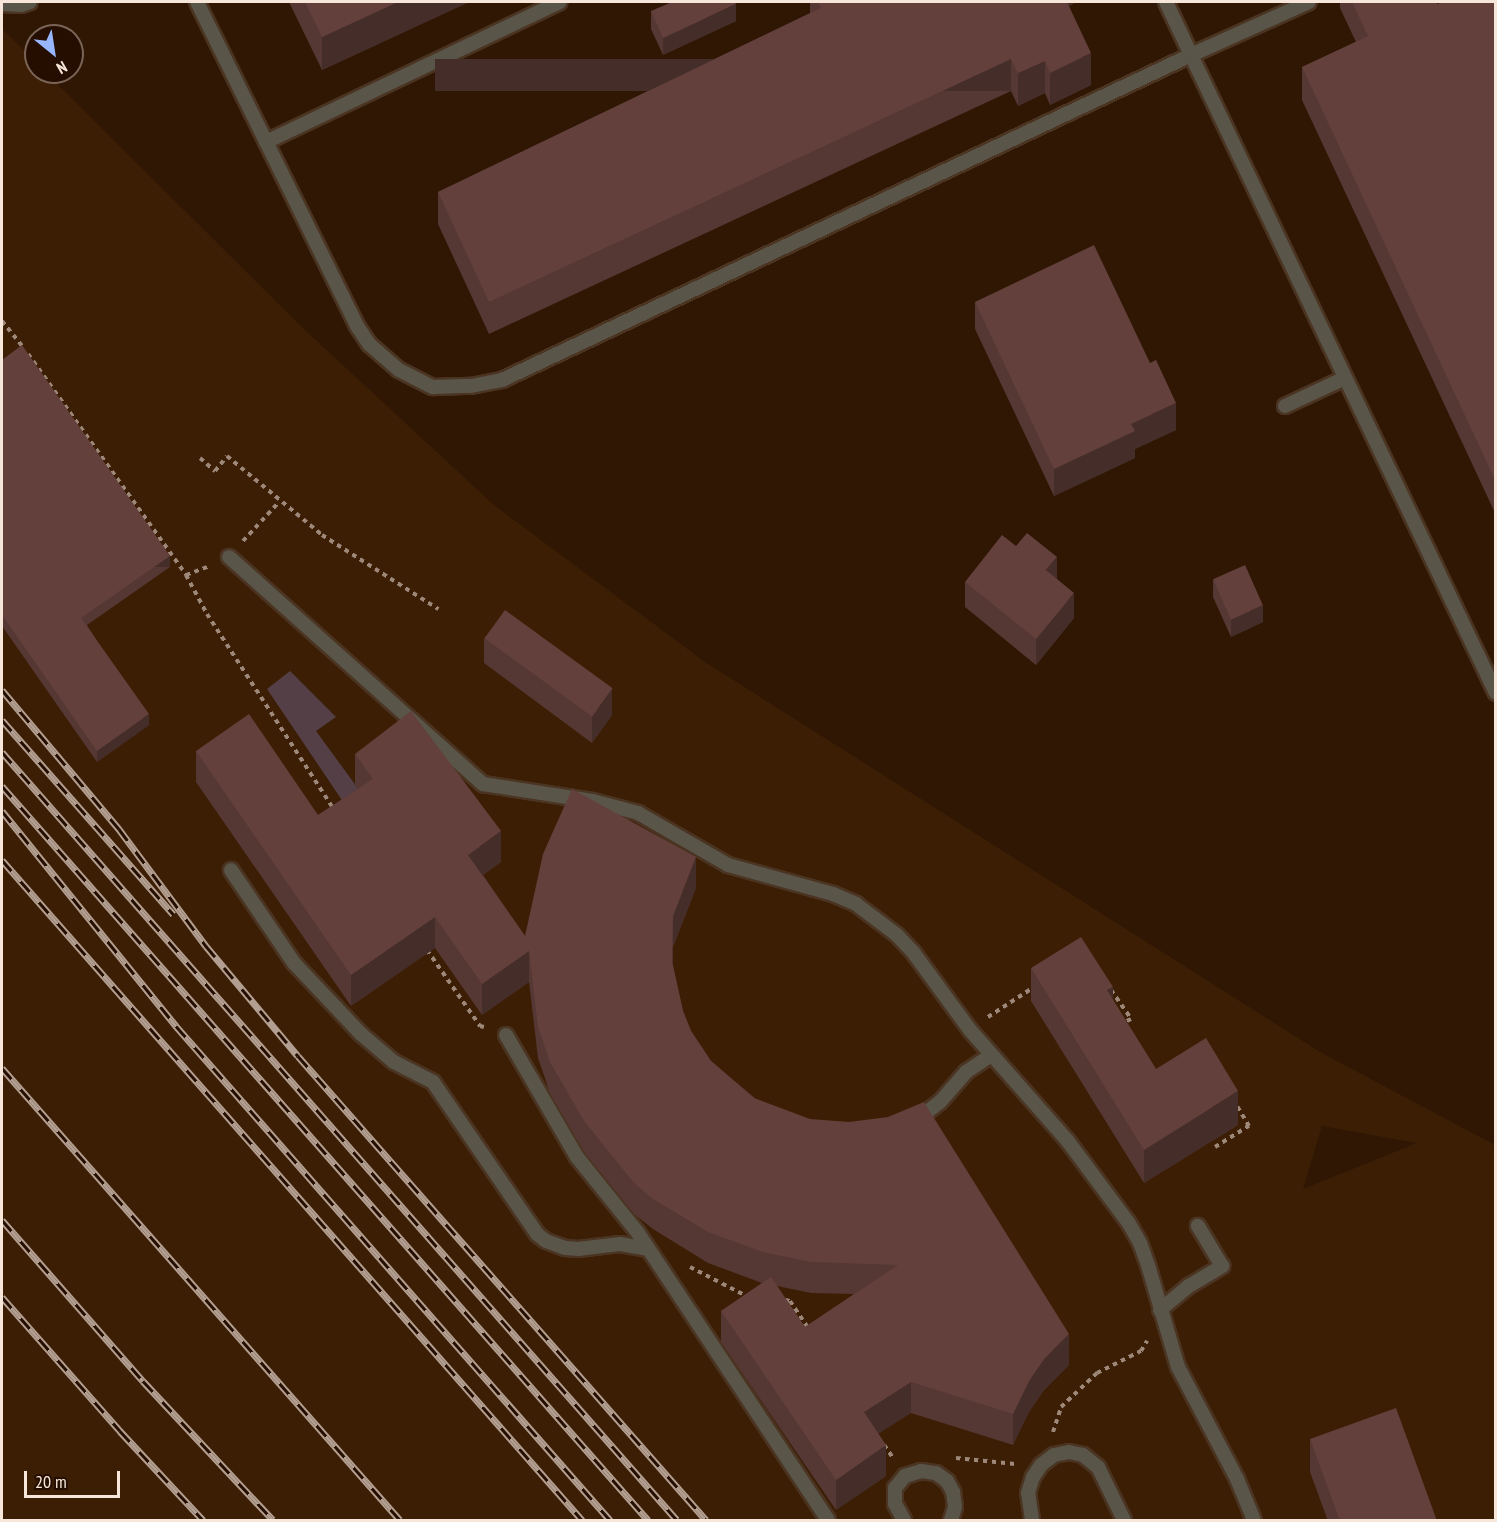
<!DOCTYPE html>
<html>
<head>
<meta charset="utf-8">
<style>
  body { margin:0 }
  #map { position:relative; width:1497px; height:1522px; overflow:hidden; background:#2f1704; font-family:"PT Sans Narrow",sans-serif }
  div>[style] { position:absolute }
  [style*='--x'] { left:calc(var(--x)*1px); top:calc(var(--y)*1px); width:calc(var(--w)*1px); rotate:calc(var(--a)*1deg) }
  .built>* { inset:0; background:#3c1e04 }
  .green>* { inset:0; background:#543f46 }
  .path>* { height:4px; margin-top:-2px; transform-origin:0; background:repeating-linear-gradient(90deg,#9d8879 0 4.5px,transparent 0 9px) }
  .roads { filter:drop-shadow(2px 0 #4b3422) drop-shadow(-2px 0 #4b3422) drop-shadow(0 2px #4b3422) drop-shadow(0 -2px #4b3422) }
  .lane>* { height:14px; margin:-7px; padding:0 7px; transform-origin:7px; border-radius:7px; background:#595549 }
  .rail>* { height:7px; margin-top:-3.5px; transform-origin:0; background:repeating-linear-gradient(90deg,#250e00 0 14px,#b39f91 0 28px); box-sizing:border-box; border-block:2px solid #b39f91 }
  .wall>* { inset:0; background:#553733 }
  .shaded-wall>* { inset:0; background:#452d29; transform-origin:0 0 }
  .building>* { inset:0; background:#63403b; transform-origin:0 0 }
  span { translate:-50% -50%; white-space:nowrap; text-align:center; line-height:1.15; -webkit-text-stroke:6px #250e00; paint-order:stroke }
  .frame { position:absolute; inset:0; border:3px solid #f7e6da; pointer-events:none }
  .north { position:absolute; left:24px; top:24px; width:60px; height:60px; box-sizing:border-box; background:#250e00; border:2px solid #796457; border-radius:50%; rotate:150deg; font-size:16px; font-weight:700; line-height:24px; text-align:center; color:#f7e6da }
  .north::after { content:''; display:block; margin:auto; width:21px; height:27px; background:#97b6fd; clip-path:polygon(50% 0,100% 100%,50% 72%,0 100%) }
  .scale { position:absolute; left:24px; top:1471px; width:96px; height:27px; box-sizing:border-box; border:3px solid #f7e6da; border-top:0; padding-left:8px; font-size:18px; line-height:21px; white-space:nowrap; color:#f7e6da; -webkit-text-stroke:4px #250e00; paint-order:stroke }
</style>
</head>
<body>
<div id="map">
  <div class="built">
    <div style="clip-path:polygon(evenodd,2px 29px,36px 63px,36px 72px,45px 72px,306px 331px,494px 505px,705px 662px,1320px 1052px,1495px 1145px,1495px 1520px,2px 1520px,2px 29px,1322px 1126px,1417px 1143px,1303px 1189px,1322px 1126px)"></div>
  </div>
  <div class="green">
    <div style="clip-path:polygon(290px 671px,336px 717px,316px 731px,373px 809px,356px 821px,267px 689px)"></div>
  </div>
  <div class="path">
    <div style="--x:2;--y:321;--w:35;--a:51"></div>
    <div style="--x:28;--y:354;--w:272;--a:54.4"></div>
    <div style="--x:186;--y:575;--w:44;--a:61.7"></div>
    <div style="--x:207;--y:614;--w:231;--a:57"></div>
    <div style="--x:200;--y:458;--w:20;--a:41"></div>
    <div style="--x:215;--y:471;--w:19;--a:-51"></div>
    <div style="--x:227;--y:456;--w:124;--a:39.7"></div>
    <div style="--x:322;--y:535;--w:138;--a:32.5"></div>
    <div style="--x:243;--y:541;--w:53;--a:-47.3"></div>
    <div style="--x:186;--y:575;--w:25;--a:-21"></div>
    <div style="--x:427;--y:950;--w:93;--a:55.1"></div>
    <div style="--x:480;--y:1026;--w:4;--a:14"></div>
    <div style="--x:1111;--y:990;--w:35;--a:55"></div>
    <div style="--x:1131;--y:1019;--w:9;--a:153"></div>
    <div style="--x:988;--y:1017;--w:55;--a:-33.1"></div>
    <div style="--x:1215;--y:1147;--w:40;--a:-32"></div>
    <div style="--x:1249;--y:1126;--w:23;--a:-121"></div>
    <div style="--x:690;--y:1267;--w:65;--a:27.3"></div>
    <div style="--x:785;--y:1300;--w:5;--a:11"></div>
    <div style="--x:790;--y:1301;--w:32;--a:56"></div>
    <div style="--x:1053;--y:1432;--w:26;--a:-72"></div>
    <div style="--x:1061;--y:1407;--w:50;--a:-43.4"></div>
    <div style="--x:1097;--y:1373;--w:49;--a:-26.6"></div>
    <div style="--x:1141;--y:1351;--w:12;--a:-59"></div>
    <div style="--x:884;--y:1445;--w:16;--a:55"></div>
    <div style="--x:956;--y:1458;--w:59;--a:5.8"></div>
  </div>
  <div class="roads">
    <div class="lane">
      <div style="--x:197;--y:2;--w:361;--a:63.7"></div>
      <div style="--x:357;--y:326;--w:22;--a:56"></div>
      <div style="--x:369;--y:344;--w:40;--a:41"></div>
      <div style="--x:399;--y:370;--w:38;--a:27"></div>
      <div style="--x:433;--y:387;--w:38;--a:-2"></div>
      <div style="--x:471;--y:386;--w:32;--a:-11"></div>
      <div style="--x:502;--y:380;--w:762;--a:-25.25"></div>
      <div style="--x:1191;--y:55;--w:707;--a:64.45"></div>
      <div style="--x:1166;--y:2;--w:59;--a:64.7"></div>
      <div style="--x:1191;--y:55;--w:129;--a:-24.2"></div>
      <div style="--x:2;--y:4;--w:19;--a:3"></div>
      <div style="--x:21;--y:5;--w:9;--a:-18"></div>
      <div style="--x:266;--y:142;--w:325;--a:-25.5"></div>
      <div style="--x:1285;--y:406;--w:66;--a:-25"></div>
      <div style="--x:229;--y:557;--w:341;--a:41.8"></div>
      <div style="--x:483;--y:784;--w:111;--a:8.8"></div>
      <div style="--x:593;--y:801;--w:47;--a:14.9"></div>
      <div style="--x:638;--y:813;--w:104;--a:30"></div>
      <div style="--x:728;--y:865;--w:109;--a:15.4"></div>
      <div style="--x:833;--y:894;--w:25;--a:23"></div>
      <div style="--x:856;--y:904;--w:51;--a:37.1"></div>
      <div style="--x:897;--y:935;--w:23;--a:47"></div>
      <div style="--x:913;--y:952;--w:97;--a:53.8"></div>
      <div style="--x:970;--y:1030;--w:147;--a:48.6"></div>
      <div style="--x:1067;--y:1140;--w:102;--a:53.4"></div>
      <div style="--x:1128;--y:1222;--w:24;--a:60"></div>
      <div style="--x:1140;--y:1243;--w:23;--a:70"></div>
      <div style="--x:1148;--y:1265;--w:106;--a:73.6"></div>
      <div style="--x:1178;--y:1367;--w:127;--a:62.2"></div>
      <div style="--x:1237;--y:1479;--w:44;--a:67.5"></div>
      <div style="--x:231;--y:870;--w:112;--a:55.9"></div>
      <div style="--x:294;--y:963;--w:98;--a:46.7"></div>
      <div style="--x:361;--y:1034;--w:43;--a:40.3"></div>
      <div style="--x:394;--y:1062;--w:44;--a:27.1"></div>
      <div style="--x:433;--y:1082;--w:184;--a:55.6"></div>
      <div style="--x:537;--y:1234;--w:11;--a:38"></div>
      <div style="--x:546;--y:1241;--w:20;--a:20"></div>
      <div style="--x:565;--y:1248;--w:13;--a:4"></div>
      <div style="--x:578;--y:1249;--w:42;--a:-6.8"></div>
      <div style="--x:620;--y:1244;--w:28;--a:10"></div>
      <div style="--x:506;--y:1035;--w:141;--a:59.8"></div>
      <div style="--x:577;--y:1157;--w:97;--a:51.2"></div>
      <div style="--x:638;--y:1233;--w:344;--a:56.5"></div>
      <div style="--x:918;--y:1119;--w:28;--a:-38"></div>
      <div style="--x:940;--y:1102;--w:40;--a:-49"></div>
      <div style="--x:966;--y:1072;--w:30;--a:-34"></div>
      <div style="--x:1160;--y:1310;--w:38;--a:-40"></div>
      <div style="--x:1189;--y:1286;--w:39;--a:-31"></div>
      <div style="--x:1222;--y:1266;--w:47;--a:-121"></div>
      <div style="--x:904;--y:1520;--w:18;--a:-119"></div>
      <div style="--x:895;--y:1504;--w:16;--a:-90"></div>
      <div style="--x:895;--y:1488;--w:16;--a:-50"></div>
      <div style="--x:905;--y:1476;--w:17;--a:-17"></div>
      <div style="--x:921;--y:1471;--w:15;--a:8"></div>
      <div style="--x:936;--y:1473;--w:14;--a:36"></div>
      <div style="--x:947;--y:1481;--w:13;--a:61"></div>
      <div style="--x:953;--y:1492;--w:15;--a:82"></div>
      <div style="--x:955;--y:1507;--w:14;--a:107"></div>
      <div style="--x:1032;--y:1520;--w:27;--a:-98"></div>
      <div style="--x:1028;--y:1493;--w:17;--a:-73"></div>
      <div style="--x:1033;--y:1477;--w:14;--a:-56"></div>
      <div style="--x:1041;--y:1465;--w:16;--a:-38"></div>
      <div style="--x:1054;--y:1455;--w:15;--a:-11"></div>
      <div style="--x:1069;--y:1452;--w:14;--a:12"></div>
      <div style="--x:1083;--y:1455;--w:19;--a:39"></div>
      <div style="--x:1098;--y:1467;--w:59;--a:63.9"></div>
    </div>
  </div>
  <div class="rail">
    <div style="--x:2;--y:690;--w:182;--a:49.9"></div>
    <div style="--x:119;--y:829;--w:146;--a:53.4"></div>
    <div style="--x:206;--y:946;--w:143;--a:50.1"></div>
    <div style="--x:298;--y:1056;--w:618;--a:48.67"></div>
    <div style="--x:2;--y:720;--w:259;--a:48.6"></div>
    <div style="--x:2;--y:752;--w:1022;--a:48.69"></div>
    <div style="--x:2;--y:786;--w:978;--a:48.65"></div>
    <div style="--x:2;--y:811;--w:277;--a:51"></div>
    <div style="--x:176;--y:1026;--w:658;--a:48.7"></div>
    <div style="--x:2;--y:860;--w:879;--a:48.69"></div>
    <div style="--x:2;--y:1068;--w:602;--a:48.64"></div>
    <div style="--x:2;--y:1220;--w:214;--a:48.8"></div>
    <div style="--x:143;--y:1381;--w:190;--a:46.9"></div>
    <div style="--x:2;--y:1297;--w:179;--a:48.6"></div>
    <div style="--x:120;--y:1431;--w:122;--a:47"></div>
  </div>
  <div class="wall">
    <div style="clip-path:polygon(289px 2px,469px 2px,322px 70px)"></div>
    <div style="clip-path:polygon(810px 2px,1076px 2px,1069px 6px,1091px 85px,1050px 105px,1045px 93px,1018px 106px,1011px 91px,489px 334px,438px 224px,438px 192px,810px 13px)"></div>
    <div style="clip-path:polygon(1340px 2px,1436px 2px,1437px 4px,1496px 2px,1496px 515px,1302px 100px,1302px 67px,1356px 42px,1340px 8px)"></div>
    <div style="clip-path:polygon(651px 11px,736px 21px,663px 55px,651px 29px)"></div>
    <div style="clip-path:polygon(975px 302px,1176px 430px,1135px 449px,1135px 458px,1054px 496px,975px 329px)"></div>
    <div style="clip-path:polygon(2px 360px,170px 567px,87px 625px,149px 725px,97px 762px,2px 626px)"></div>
    <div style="clip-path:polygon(1057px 579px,1074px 618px,1036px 665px,965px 607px,965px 582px)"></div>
    <div style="clip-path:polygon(1213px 580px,1263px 622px,1231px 637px,1213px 597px)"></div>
    <div style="clip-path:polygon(484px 638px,612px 715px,592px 743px,484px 663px)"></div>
    <div style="clip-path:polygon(evenodd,196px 751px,318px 815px,358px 789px,355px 784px,355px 754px,501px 862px,483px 875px,525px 936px,696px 888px,673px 947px,673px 965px,683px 1011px,691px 1031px,711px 1061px,1069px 1365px,1044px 1390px,1029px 1412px,1013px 1445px,911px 1413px,878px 1433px,886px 1476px,836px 1510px,721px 1342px,721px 1311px,762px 1283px,708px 1263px,653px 1229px,634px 1214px,584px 1152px,550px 1093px,538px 1058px,529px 982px,482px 1015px,435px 948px,351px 1006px,196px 782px,196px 751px,777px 1286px,811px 1293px,854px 1294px,805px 1327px,777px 1286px)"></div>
    <div style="clip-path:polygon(1031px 968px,1113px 1000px,1156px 1069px,1238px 1125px,1144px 1183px,1031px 1001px)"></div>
    <div style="clip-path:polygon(1310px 1439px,1437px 1521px,1328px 1521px,1310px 1472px)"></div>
  </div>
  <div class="shaded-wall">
    <div style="clip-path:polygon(398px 2px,469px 2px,322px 70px,322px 37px)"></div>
    <div style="clip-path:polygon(1056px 2px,1076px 2px,1056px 11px)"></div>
    <div style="clip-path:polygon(736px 4px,736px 21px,663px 55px,663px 38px)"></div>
    <div style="clip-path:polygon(1091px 53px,1091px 85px,1050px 105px,1050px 73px)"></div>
    <div style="left:1011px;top:59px;width:32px;height:576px;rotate:90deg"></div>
    <div style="clip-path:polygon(1045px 61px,1045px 93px,1018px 106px,1018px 73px)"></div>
    <div style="clip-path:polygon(1176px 403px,1176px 430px,1135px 449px,1135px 458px,1054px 496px,1054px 469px,1131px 424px)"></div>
    <div style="left:170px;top:556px;width:11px;height:108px;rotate:90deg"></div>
    <div style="clip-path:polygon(1057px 557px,1057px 582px,1046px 570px)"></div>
    <div style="clip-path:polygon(1074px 593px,1074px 618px,1036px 665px,1036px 639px)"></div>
    <div style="clip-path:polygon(1263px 605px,1263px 622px,1231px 637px,1231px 620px)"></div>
    <div style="clip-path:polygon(612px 689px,612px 715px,592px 743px,592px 717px)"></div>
    <div style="clip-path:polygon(149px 714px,149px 725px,97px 762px,97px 751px)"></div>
    <div style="clip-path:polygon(501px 831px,501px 862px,468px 886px,468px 855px)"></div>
    <div style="clip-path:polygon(696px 857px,696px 888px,673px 947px,672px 993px,673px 916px)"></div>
    <div style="clip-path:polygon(435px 917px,435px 948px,351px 1006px,351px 975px)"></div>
    <div style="clip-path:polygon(529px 951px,529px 982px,482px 1015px,482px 984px)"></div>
    <div style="clip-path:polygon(1113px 987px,1113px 1020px,1107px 990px)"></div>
    <div style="clip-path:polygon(1238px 1091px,1238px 1125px,1144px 1183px,1144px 1150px)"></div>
    <div style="clip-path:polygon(1069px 1334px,1069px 1365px,1044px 1390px,1029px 1412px,1013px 1445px,1013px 1414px,1029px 1381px,1044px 1359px)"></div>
    <div style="clip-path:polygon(911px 1382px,911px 1413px,864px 1443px,864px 1412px)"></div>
    <div style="clip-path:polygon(886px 1445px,886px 1476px,836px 1510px,836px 1480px)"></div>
  </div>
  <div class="building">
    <div style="clip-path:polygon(305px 2px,398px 2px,322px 37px)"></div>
    <div style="clip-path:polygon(672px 2px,735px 2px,736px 4px,663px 38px,651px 11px)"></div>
    <div style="clip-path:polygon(818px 2px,1067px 2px,1091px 53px,1050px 73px,1045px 61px,1018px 73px,1011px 59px,489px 302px,438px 192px,821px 8px)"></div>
    <div style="clip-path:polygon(1352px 2px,1436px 2px,1437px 4px,1442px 2px,1496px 2px,1496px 482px,1302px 67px,1368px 36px)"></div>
    <div style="clip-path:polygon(1094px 245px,1150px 363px,1156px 360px,1176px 403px,1131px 424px,1135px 431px,1054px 469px,975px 302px)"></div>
    <div style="clip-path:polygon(22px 345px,170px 556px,81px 618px,149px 714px,97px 751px,2px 615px,2px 360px)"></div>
    <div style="clip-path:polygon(1027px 533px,1057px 557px,1046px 570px,1074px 593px,1036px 639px,965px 582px,1002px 535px,1016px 546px)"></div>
    <div style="left:1245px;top:565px;width:44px;height:35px;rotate:66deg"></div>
    <div style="left:505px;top:610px;width:133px;height:35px;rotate:36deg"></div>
    <div style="clip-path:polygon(411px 711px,501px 831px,468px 855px,525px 936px,543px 854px,572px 789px,696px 857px,673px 916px,672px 962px,683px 1011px,691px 1031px,711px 1061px,754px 1098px,810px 1119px,849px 1122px,888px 1117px,924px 1102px,1069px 1334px,1044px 1359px,1029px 1381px,1013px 1414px,911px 1382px,864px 1412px,886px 1445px,836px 1480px,721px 1311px,771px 1277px,805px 1327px,898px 1265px,811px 1262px,763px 1252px,708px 1232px,653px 1199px,634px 1183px,584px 1121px,550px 1062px,538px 1027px,529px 951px,482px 984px,435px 917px,351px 975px,196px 751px,249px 714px,318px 815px,373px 779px,355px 754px)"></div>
    <div style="clip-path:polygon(1081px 937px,1113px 987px,1107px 990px,1156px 1069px,1206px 1038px,1238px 1091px,1144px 1150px,1031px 968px)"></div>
    <div style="clip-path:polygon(1396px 1408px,1437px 1521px,1340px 1521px,1310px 1439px)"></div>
  </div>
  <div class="frame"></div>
  <div class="north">N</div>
  <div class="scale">20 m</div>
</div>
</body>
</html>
